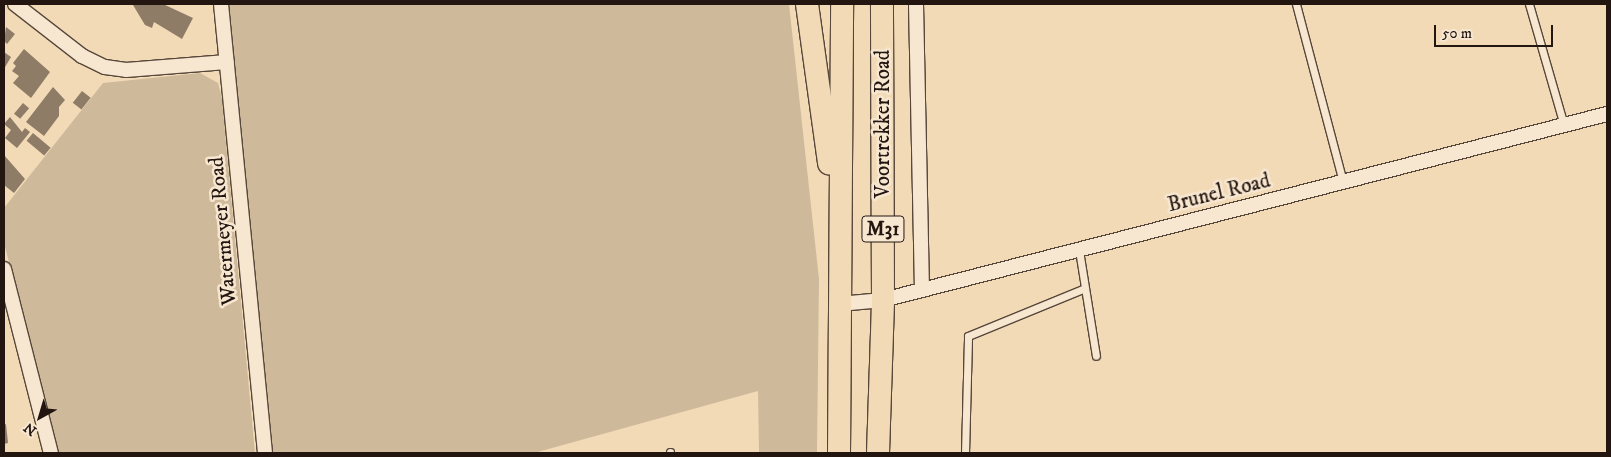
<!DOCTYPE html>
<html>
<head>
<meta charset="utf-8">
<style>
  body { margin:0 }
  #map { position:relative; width:1611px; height:457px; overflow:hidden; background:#f2dab7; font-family:"IM FELL DW Pica",serif }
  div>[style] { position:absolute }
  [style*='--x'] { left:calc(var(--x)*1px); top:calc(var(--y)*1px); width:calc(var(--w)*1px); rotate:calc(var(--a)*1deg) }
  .green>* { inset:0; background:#cfb99b }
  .building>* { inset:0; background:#8f7c67; transform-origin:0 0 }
  .roads { filter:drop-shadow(1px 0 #57473a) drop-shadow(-1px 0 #57473a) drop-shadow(0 1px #57473a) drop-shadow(0 -1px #57473a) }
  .service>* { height:7px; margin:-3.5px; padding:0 3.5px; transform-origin:3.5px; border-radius:3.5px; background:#f7e7d0 }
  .minor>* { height:14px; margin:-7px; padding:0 7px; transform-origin:7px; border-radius:7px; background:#f7e7d0 }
  .primary>* { height:22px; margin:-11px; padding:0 11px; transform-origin:11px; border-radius:11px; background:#f2dab7 }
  span { translate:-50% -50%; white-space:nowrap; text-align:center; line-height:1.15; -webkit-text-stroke:5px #f7e7d0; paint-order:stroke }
  .shield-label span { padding:1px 4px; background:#f7e7d0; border:1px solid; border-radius:4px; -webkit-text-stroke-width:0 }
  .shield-label { font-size:20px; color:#231611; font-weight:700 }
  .street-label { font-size:21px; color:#231611 }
  .frame { position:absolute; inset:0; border:5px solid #231611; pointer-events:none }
  .north { position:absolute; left:15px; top:392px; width:50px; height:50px; -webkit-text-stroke:4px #f7e7d0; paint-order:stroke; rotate:219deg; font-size:14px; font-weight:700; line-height:20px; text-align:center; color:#231611 }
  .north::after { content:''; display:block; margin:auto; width:18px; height:22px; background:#231611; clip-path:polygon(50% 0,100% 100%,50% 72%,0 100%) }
  .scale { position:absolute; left:1434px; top:25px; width:119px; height:22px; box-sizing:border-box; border:2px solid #231611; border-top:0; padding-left:6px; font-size:15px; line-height:18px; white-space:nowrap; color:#231611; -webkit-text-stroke:4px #f7e7d0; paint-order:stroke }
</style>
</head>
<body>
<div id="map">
  <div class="green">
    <div style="clip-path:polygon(229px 4px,789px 4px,819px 279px,817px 453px,759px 453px,758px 391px,534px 453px,272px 453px,264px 414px)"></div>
    <div style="clip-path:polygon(200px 73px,218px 83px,222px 99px,255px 453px,59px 453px,4px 243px,4px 208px,103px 83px)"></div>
  </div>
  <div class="building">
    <div style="clip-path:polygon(163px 4px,193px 18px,182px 39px,154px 22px,152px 28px,145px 25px,133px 5px)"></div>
    <div style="clip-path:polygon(6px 27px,15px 34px,7px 44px,4px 41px)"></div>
    <div style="clip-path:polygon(24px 49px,50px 72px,31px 98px,13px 83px,19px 76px,12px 71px,16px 66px,13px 63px)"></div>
    <div style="clip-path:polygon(4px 52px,11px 57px,4px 69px)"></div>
    <div style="clip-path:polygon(53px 87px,65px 100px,59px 107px,59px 116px,44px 136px,26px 122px)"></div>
    <div style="left:82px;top:91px;width:11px;height:15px;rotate:38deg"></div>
    <div style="left:23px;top:103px;width:8px;height:14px;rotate:40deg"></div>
    <div style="clip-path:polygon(10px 117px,22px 132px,25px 128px,30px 132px,17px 148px,5px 138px,11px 130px,4px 124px)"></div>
    <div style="left:33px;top:133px;width:23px;height:10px;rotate:40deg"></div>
    <div style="clip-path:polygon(4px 155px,25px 179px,14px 193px,4px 185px)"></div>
    <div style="clip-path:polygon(6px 424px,8px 443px,4px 444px,4px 425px)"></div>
  </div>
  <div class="roads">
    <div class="service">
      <div style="--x:1296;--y:4;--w:184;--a:75.2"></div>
      <div style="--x:1529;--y:4;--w:126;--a:73.9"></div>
      <div style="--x:1079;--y:250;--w:107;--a:80.9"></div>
      <div style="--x:670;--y:453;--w:1;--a:-90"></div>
      <div style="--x:965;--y:453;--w:117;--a:-88.5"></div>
      <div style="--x:968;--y:336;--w:126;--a:-22.3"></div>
    </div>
    <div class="minor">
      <div style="--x:15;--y:4;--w:85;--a:37.8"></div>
      <div style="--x:82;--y:56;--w:25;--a:26"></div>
      <div style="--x:105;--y:67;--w:21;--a:8"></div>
      <div style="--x:126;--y:70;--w:101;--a:-4.5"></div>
      <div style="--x:221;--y:4;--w:451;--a:84.4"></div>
      <div style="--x:916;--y:4;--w:286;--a:88.8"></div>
      <div style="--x:4;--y:269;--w:190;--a:75.7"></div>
      <div style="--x:839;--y:304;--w:44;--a:-5.2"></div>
      <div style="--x:883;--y:300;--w:748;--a:-14.41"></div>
    </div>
    <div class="primary">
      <div style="--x:807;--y:4;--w:161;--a:82.1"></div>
      <div style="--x:839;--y:453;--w:449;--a:-89.6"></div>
      <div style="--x:878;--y:453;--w:153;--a:-88.1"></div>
      <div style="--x:883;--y:300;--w:296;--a:-90.2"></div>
    </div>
  </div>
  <div class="shield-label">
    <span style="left:883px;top:229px">M31</span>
  </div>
  <div class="street-label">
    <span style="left:883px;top:124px;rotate:-90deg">Voortrekker Road</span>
    <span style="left:1219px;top:193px;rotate:-14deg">Brunel Road</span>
    <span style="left:223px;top:231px;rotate:-95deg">Watermeyer Road</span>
  </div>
  <div class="frame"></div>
  <div class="north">N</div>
  <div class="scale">50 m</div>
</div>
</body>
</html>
